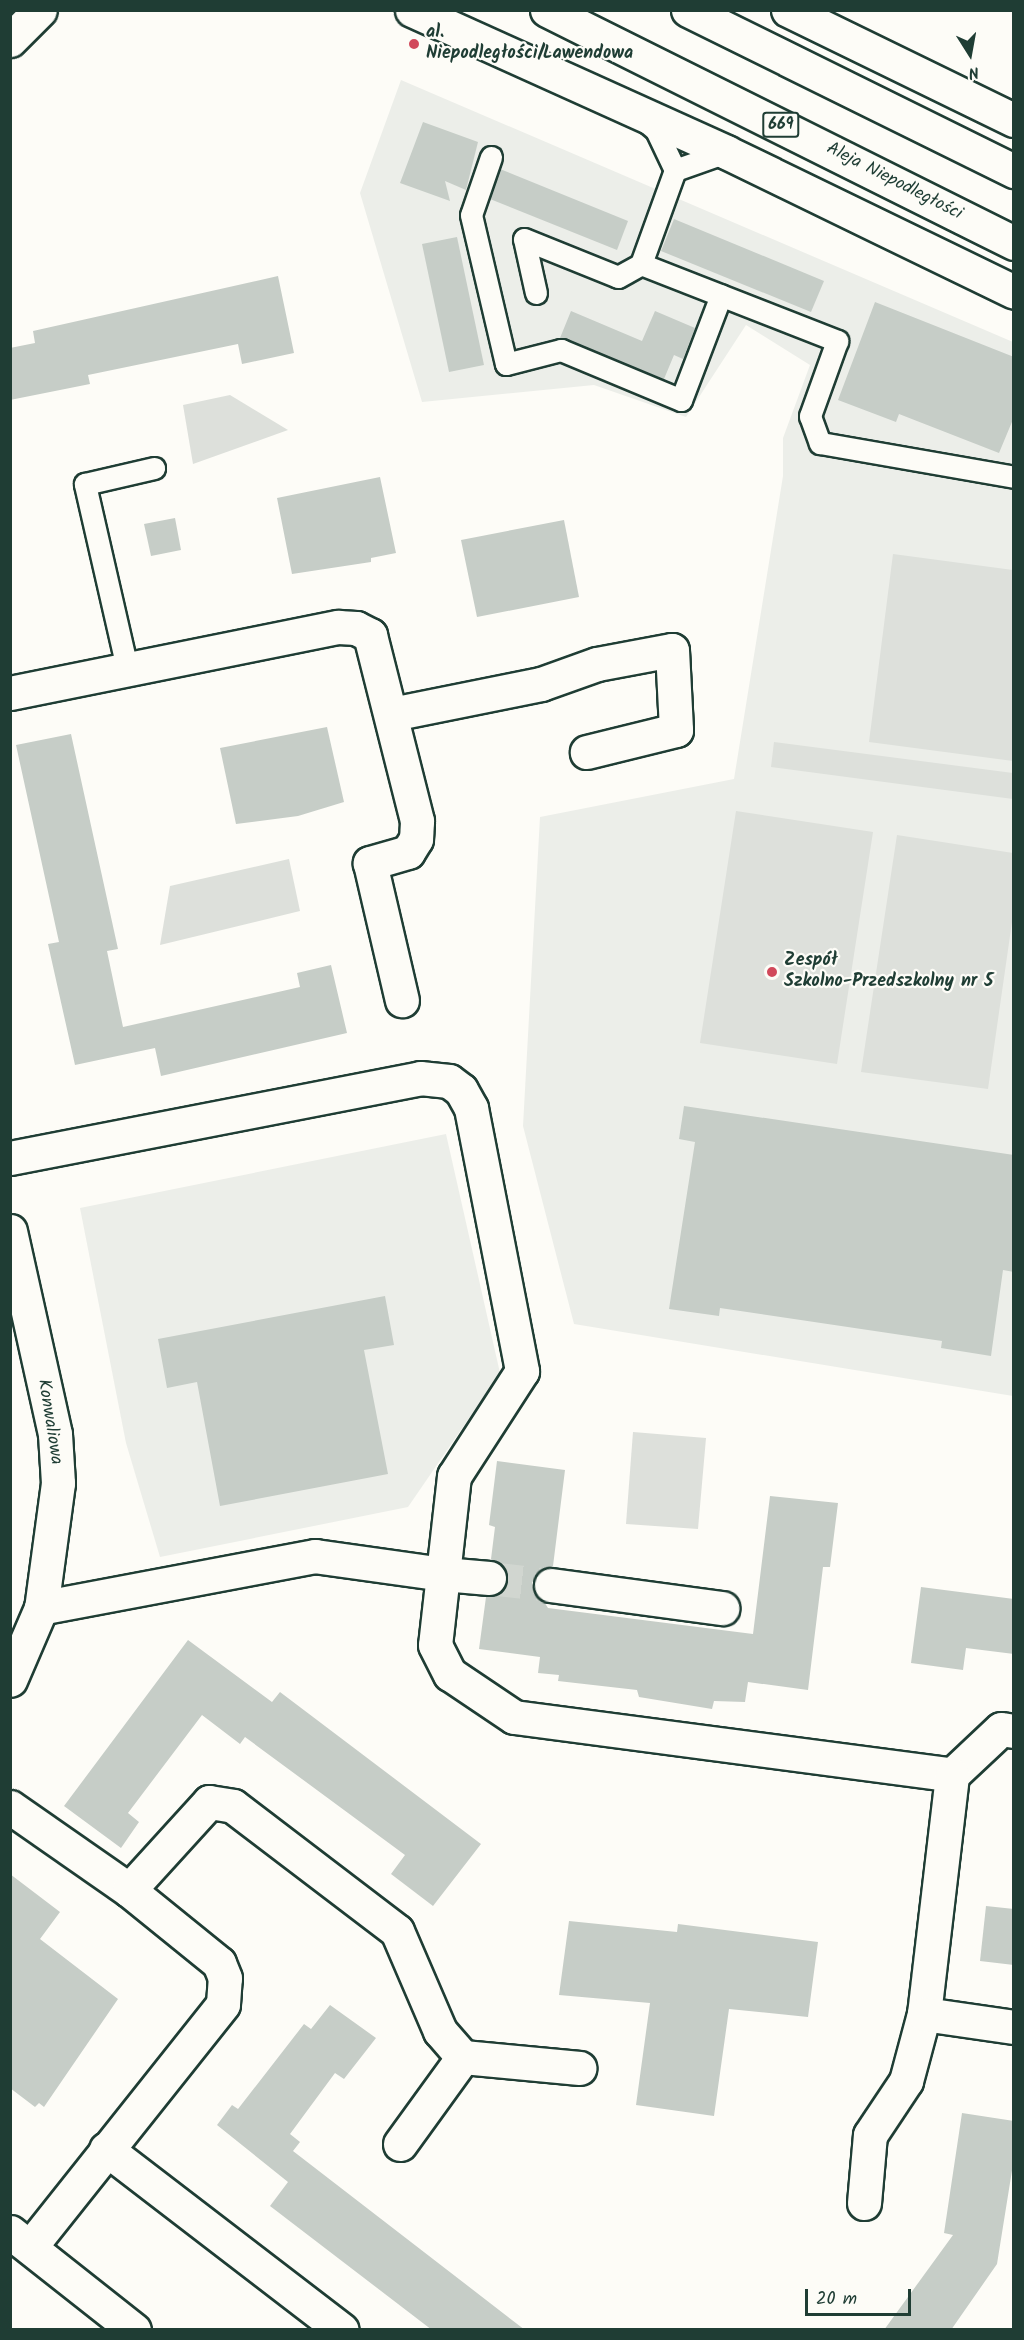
<!DOCTYPE html>
<meta charset="utf-8">
<style>
body{margin:0}
#map{position:relative;width:1024px;height:2340px;overflow:hidden;background:#fdfcf7;font-family:Kalam,sans-serif}
div>[style]{position:absolute}
[style*='--x']{left:calc(var(--x)*1px);top:calc(var(--y)*1px);width:calc(var(--w)*1px);rotate:calc(var(--a)*1deg)}
.built>*{inset:0;background:#eceee9}
.green>*{inset:0;background:#dde0db}
.building>*{inset:0;background:#c6cdc7}
.minor-tunnel>*{height:33px;margin-top:-16.5px;transform-origin:0;background:repeating-linear-gradient(90deg,#d1d6d0 0 33px,transparent 0 49px)}
.roads{filter:drop-shadow(2px 0 #1f3d34) drop-shadow(-2px 0 #1f3d34) drop-shadow(0 2px #1f3d34) drop-shadow(0 -2px #1f3d34)}
.service>*{height:21px;margin:-10.5px;padding:0 10.5px;transform-origin:10.5px;border-radius:10.5px;background:#fdfcf7}
.minor>*{height:33px;margin:-16.5px;padding:0 16.5px;transform-origin:16.5px;border-radius:16.5px;background:#fdfcf7}
.tertiary>*{height:33px;margin:-16.5px;padding:0 16.5px;transform-origin:16.5px;border-radius:16.5px;background:#fdfcf7}
.secondary>*{height:33px;margin:-16.5px;padding:0 16.5px;transform-origin:16.5px;border-radius:16.5px;background:#fdfcf7}
.primary>*{height:33px;margin:-16.5px;padding:0 16.5px;transform-origin:16.5px;border-radius:16.5px;background:#fdfcf7}
.dots>*{width:16px;height:16px;translate:-50% -50%;box-sizing:border-box;border:3px solid #fdfcf7;border-radius:50%}
span{translate:-50% -50%;white-space:nowrap;text-align:center;line-height:1.15;-webkit-text-stroke:4.5px #fdfcf7;paint-order:stroke}
.shield-label span{padding:2px 4px;background:#fdfcf7;border:2px solid;border-radius:4px;-webkit-text-stroke-width:0}
.shield-label{font-size:16px;color:#1f3d34;font-weight:700}
.poi-label{font-size:18px;color:#1f3d34;font-weight:700}
.left{translate:0 -50%;text-align:left}
.street-label{font-size:18px;color:#1f3d34}
.frame{position:absolute;inset:0;border:12px solid #1f3d34;pointer-events:none}
.north{position:absolute;left:940px;top:24px;width:60px;height:60px;-webkit-text-stroke:4px #fdfcf7;paint-order:stroke;rotate:169deg;font-size:16px;font-weight:700;line-height:24px;text-align:center;color:#1f3d34}
.north::after{content:'';display:block;margin:auto;width:21px;height:27px;background:#1f3d34;clip-path:polygon(50% 0,100% 100%,50% 72%,0 100%)}
.scale{position:absolute;left:805px;top:2289px;width:106px;height:27px;box-sizing:border-box;border:3px solid #1f3d34;border-top:0;padding-left:8px;font-size:18px;line-height:21px;white-space:nowrap;color:#1f3d34;-webkit-text-stroke:4px #fdfcf7;paint-order:stroke}
</style>
<div id="map">
<div class="built">
<div style="clip-path:polygon(401px 80px,1013px 342px,1013px 1396px,574px 1324px,523px 1126px,540px 817px,734px 779px,783px 476px,783px 438px,810px 365px,746px 325px,686px 417px,594px 385px,422px 402px,360px 193px)"></div>
<div style="clip-path:polygon(446px 1134px,500px 1373px,408px 1507px,160px 1557px,126px 1443px,80px 1208px)"></div>
</div>
<div class="green">
<div style="clip-path:polygon(230px 395px,288px 430px,193px 464px,183px 405px)"></div>
<div style="clip-path:polygon(893px 554px,1013px 570px,1013px 761px,869px 742px)"></div>
<div style="clip-path:polygon(774px 742px,1013px 773px,1013px 799px,771px 767px)"></div>
<div style="clip-path:polygon(736px 811px,873px 832px,837px 1064px,700px 1043px)"></div>
<div style="clip-path:polygon(897px 835px,1013px 853px,1013px 915px,988px 1089px,861px 1072px)"></div>
<div style="clip-path:polygon(289px 859px,300px 911px,160px 945px,170px 886px)"></div>
<div style="clip-path:polygon(633px 1432px,706px 1438px,698px 1529px,626px 1524px)"></div>
</div>
<div class="building">
<div style="clip-path:polygon(423px 122px,478px 142px,466px 190px,445px 181px,450px 201px,400px 183px)"></div>
<div style="clip-path:polygon(500px 169px,628px 221px,617px 250px,490px 199px)"></div>
<div style="clip-path:polygon(674px 219px,824px 281px,811px 312px,661px 251px)"></div>
<div style="clip-path:polygon(457px 237px,484px 365px,449px 372px,422px 244px)"></div>
<div style="clip-path:polygon(278px 276px,294px 353px,242px 364px,238px 344px,88px 375px,90px 384px,10px 400px,10px 348px,35px 343px,33px 331px)"></div>
<div style="clip-path:polygon(875px 302px,1014px 357px,1014px 417px,999px 453px,899px 414px,896px 422px,838px 400px)"></div>
<div style="clip-path:polygon(571px 311px,642px 341px,655px 311px,695px 328px,683px 359px,674px 355px,664px 379px,560px 338px)"></div>
<div style="clip-path:polygon(380px 477px,396px 553px,371px 558px,371px 562px,292px 574px,277px 498px)"></div>
<div style="clip-path:polygon(175px 518px,181px 550px,151px 556px,144px 524px)"></div>
<div style="clip-path:polygon(564px 520px,579px 597px,477px 617px,461px 540px)"></div>
<div style="clip-path:polygon(327px 727px,344px 802px,298px 816px,236px 824px,220px 748px)"></div>
<div style="clip-path:polygon(71px 734px,118px 949px,107px 951px,123px 1027px,300px 987px,297px 973px,331px 965px,347px 1033px,161px 1076px,155px 1048px,75px 1065px,48px 944px,59px 942px,16px 745px)"></div>
<div style="clip-path:polygon(684px 1106px,1014px 1155px,1014px 1272px,1003px 1270px,991px 1356px,941px 1348px,942px 1341px,720px 1308px,719px 1316px,669px 1309px,695px 1142px,679px 1139px)"></div>
<div style="clip-path:polygon(385px 1296px,394px 1345px,364px 1350px,388px 1474px,220px 1506px,197px 1382px,167px 1388px,158px 1339px)"></div>
<div style="clip-path:polygon(497px 1461px,565px 1470px,553px 1566px,537px 1573px,532px 1583px,548px 1608px,753px 1634px,770px 1496px,838px 1503px,830px 1567px,823px 1567px,808px 1690px,748px 1682px,745px 1702px,714px 1701px,712px 1709px,639px 1697px,637px 1690px,558px 1681px,559px 1675px,538px 1673px,540px 1657px,479px 1649px,486px 1597px,497px 1595px,508px 1580px,506px 1570px,491px 1559px,495px 1527px,489px 1525px)"></div>
<div style="clip-path:polygon(921px 1587px,1014px 1599px,1014px 1654px,966px 1648px,963px 1670px,911px 1663px)"></div>
<div style="clip-path:polygon(188px 1640px,272px 1702px,280px 1692px,481px 1844px,433px 1906px,391px 1874px,405px 1855px,245px 1737px,240px 1744px,202px 1715px,128px 1813px,139px 1822px,121px 1848px,64px 1806px)"></div>
<div style="clip-path:polygon(10px 1874px,60px 1912px,40px 1939px,118px 1999px,44px 2107px,39px 2103px,35px 2107px,10px 2088px)"></div>
<div style="clip-path:polygon(986px 1906px,1014px 1909px,1014px 1965px,980px 1961px)"></div>
<div style="clip-path:polygon(569px 1921px,677px 1932px,678px 1924px,818px 1942px,808px 2017px,729px 2009px,714px 2116px,636px 2105px,650px 2003px,559px 1995px)"></div>
<div style="clip-path:polygon(330px 2005px,376px 2038px,344px 2079px,335px 2073px,290px 2134px,300px 2142px,293px 2151px,525px 2330px,432px 2330px,270px 2206px,288px 2182px,217px 2125px,232px 2105px,238px 2109px,304px 2024px,311px 2029px)"></div>
<div style="clip-path:polygon(962px 2113px,1014px 2121px,1014px 2158px,997px 2264px,951px 2330px,884px 2330px,953px 2235px,944px 2233px)"></div>
</div>
<div class="minor-tunnel">
<div style="--x:489;--y:1578;--w:62;--a:6.4"></div>
</div>
<div class="roads">
<div class="service">
<div style="--x:644;--y:120;--w:16;--a:40"></div>
<div style="--x:656;--y:130;--w:44;--a:64.6"></div>
<div style="--x:675;--y:170;--w:100;--a:109.9"></div>
<div style="--x:641;--y:264;--w:211;--a:21.4"></div>
<div style="--x:837;--y:341;--w:80;--a:109.8"></div>
<div style="--x:810;--y:416;--w:29;--a:70"></div>
<div style="--x:820;--y:443;--w:197;--a:9.9"></div>
<div style="--x:491;--y:157;--w:61;--a:109"></div>
<div style="--x:471;--y:215;--w:153;--a:76.8"></div>
<div style="--x:506;--y:364;--w:57;--a:-14.3"></div>
<div style="--x:561;--y:350;--w:130;--a:22.6"></div>
<div style="--x:681;--y:400;--w:112;--a:-69.1"></div>
<div style="--x:675;--y:170;--w:54;--a:-19.4"></div>
<div style="--x:536;--y:293;--w:55;--a:-102.5"></div>
<div style="--x:524;--y:239;--w:101;--a:22"></div>
<div style="--x:618;--y:277;--w:26;--a:-29"></div>
<div style="--x:127;--y:668;--w:189;--a:-102.9"></div>
<div style="--x:85;--y:484;--w:71;--a:-13.1"></div>
</div>
<div class="minor">
<div style="--x:10;--y:693;--w:335;--a:-11.4"></div>
<div style="--x:338;--y:627;--w:18;--a:3"></div>
<div style="--x:356;--y:628;--w:16;--a:27"></div>
<div style="--x:370;--y:635;--w:192;--a:75.8"></div>
<div style="--x:417;--y:821;--w:18;--a:93"></div>
<div style="--x:416;--y:839;--w:15;--a:122"></div>
<div style="--x:408;--y:852;--w:40;--a:164"></div>
<div style="--x:370;--y:863;--w:141;--a:76.9"></div>
<div style="--x:392;--y:714;--w:152;--a:-11.4"></div>
<div style="--x:541;--y:684;--w:59;--a:-19.7"></div>
<div style="--x:597;--y:664;--w:76;--a:-10.6"></div>
<div style="--x:672;--y:650;--w:80;--a:87.1"></div>
<div style="--x:676;--y:730;--w:92;--a:166.1"></div>
<div style="--x:10;--y:1158;--w:418;--a:-11"></div>
<div style="--x:420;--y:1078;--w:29;--a:6"></div>
<div style="--x:449;--y:1081;--w:15;--a:37"></div>
<div style="--x:461;--y:1090;--w:21;--a:61"></div>
<div style="--x:471;--y:1108;--w:268;--a:79"></div>
<div style="--x:522;--y:1371;--w:125;--a:122.9"></div>
<div style="--x:454;--y:1476;--w:99;--a:96.4"></div>
<div style="--x:443;--y:1574;--w:129;--a:-172"></div>
<div style="--x:315;--y:1556;--w:279;--a:169.3"></div>
<div style="--x:10;--y:1231;--w:208;--a:77.5"></div>
<div style="--x:55;--y:1434;--w:49;--a:86.5"></div>
<div style="--x:58;--y:1483;--w:126;--a:97.7"></div>
<div style="--x:41;--y:1608;--w:78;--a:113.3"></div>
<div style="--x:489;--y:1578;--w:46;--a:-175"></div>
<div style="--x:443;--y:1574;--w:71;--a:96.4"></div>
<div style="--x:435;--y:1645;--w:33;--a:63"></div>
<div style="--x:450;--y:1674;--w:77;--a:33.9"></div>
<div style="--x:514;--y:1717;--w:442;--a:7.5"></div>
<div style="--x:952;--y:1775;--w:67;--a:-43.2"></div>
<div style="--x:1001;--y:1729;--w:13;--a:9"></div>
<div style="--x:551;--y:1585;--w:173;--a:7.7"></div>
<div style="--x:10;--y:1807;--w:145;--a:34.9"></div>
<div style="--x:924;--y:2014;--w:241;--a:-83.3"></div>
<div style="--x:400;--y:2144;--w:107;--a:-54.1"></div>
<div style="--x:463;--y:2057;--w:117;--a:5.4"></div>
<div style="--x:106;--y:2149;--w:297;--a:37.5"></div>
<div style="--x:864;--y:2203;--w:68;--a:-85"></div>
<div style="--x:870;--y:2135;--w:65;--a:-56.3"></div>
<div style="--x:906;--y:2081;--w:69;--a:-75"></div>
<div style="--x:924;--y:2014;--w:91;--a:8.2"></div>
<div style="--x:30;--y:2247;--w:310;--a:-51.5"></div>
<div style="--x:223;--y:2004;--w:26;--a:-86"></div>
<div style="--x:225;--y:1978;--w:16;--a:-112"></div>
<div style="--x:219;--y:1963;--w:116;--a:-141"></div>
<div style="--x:129;--y:1890;--w:119;--a:-47.7"></div>
<div style="--x:209;--y:1802;--w:24;--a:9"></div>
<div style="--x:233;--y:1806;--w:206;--a:37.3"></div>
<div style="--x:397;--y:1931;--w:109;--a:66.7"></div>
<div style="--x:440;--y:2031;--w:35;--a:49"></div>
</div>
<div class="tertiary">
<div style="--x:10;--y:2232;--w:158;--a:38.3"></div>
</div>
<div class="secondary">
<div style="--x:10;--y:40;--w:42;--a:-45"></div>
</div>
<div class="primary">
<div style="--x:412;--y:10;--w:345;--a:24.3"></div>
<div style="--x:726;--y:152;--w:320;--a:25.9"></div>
<div style="--x:547;--y:10;--w:522;--a:26.52"></div>
<div style="--x:688;--y:10;--w:364;--a:26.3"></div>
<div style="--x:788;--y:10;--w:251;--a:26"></div>
</div>
</div>
<div class="dots">
<div style="left:414px;top:44px;background:#d1495b"></div>
<div style="left:772px;top:972px;background:#d1495b"></div>
</div>
<div class="shield-label">
<span style="left:781px;top:125px">669</span>
</div>
<div class="poi-label">
<span class="left" style="left:426px;top:44px">al.<br>Niepodległości/Lawendowa</span>
<span class="left" style="left:784px;top:972px">Zespół<br>Szkolno-Przedszkolny nr 5</span>
</div>
<div class="street-label">
<span style="left:894px;top:182px;rotate:27deg">Aleja Niepodległości</span>
<span style="left:49px;top:1422px;rotate:81deg">Konwaliowa</span>
</div>
<div class="frame"></div>
<div class="north">N</div>
<div class="scale">20 m</div>
</div>
